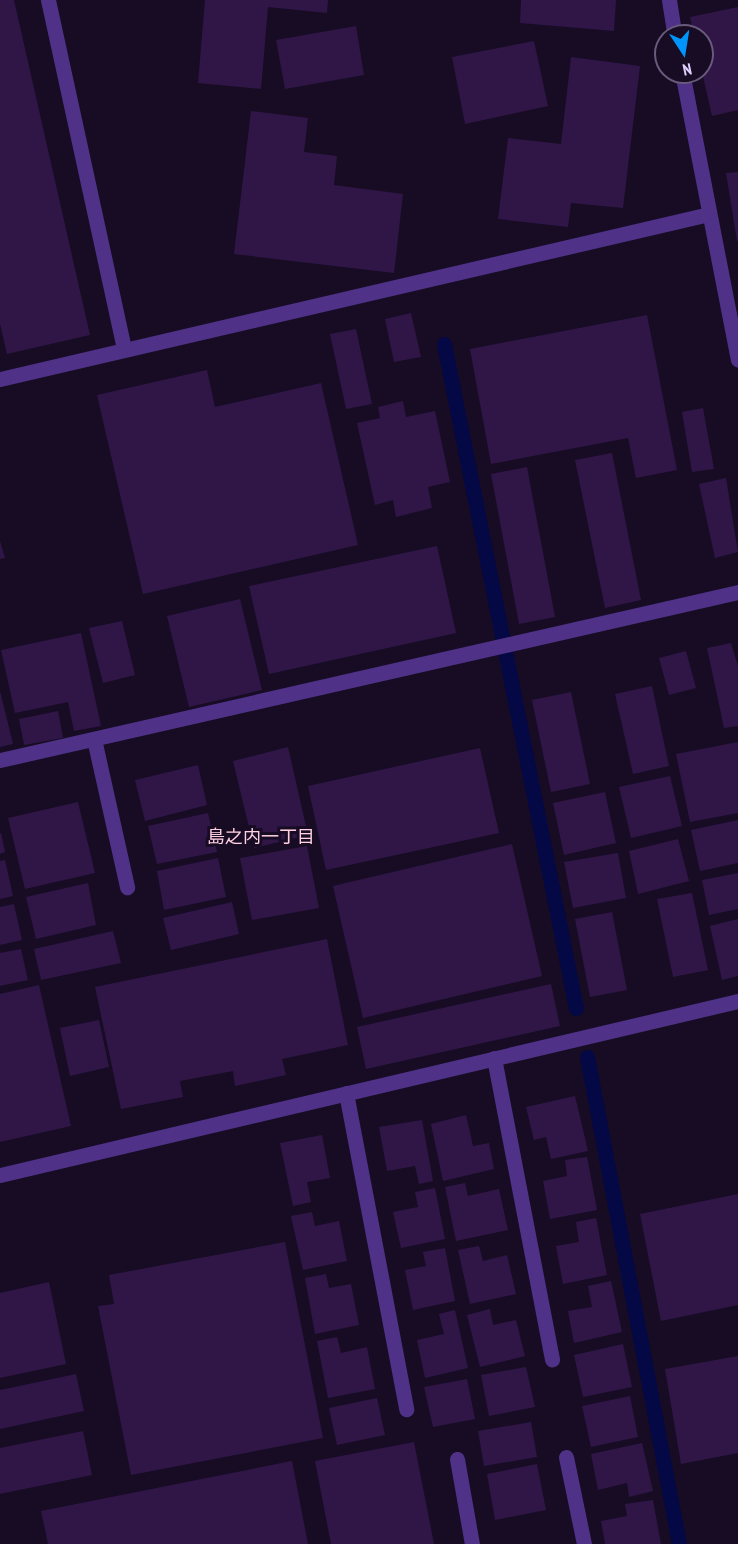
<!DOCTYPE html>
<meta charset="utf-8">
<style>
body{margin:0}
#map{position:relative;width:738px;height:1544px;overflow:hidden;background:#170c24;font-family:"PT Sans Narrow","Noto Sans JP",sans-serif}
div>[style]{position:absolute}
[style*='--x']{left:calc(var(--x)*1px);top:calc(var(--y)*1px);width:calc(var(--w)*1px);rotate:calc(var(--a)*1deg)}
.stream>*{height:15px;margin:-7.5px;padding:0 7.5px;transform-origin:7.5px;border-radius:7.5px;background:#040844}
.building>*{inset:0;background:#2f1647}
.service>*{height:15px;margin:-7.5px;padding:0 7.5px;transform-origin:7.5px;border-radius:7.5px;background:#4f3288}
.minor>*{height:15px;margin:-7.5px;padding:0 7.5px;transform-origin:7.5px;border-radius:7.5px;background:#4f3288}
span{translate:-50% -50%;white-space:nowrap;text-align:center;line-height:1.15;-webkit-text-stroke:6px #170c24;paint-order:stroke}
.neighbourhood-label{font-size:18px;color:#ffd1e0}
.north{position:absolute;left:654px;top:24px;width:60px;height:60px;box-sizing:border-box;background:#170c24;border:2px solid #695a7c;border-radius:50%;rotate:168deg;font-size:16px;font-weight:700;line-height:24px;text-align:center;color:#e3cfff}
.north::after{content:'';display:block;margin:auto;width:21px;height:27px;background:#0095fa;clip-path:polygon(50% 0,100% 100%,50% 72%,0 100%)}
</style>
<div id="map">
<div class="stream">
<div style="--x:444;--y:344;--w:677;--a:78.76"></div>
<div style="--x:587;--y:1057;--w:496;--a:79.3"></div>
</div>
<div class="building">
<div style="clip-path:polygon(0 0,14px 0,90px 335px,7px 354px,0 324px)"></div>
<div style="clip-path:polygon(205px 0,328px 0,327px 13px,268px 7px,261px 89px,198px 83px)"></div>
<div style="clip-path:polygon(521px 0,616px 0,614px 31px,520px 23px)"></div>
<div style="clip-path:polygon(738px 7px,738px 110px,712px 116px,702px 72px,702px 36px,694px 36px,690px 17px)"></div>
<div style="clip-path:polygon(356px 26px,364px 75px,285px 89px,276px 40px)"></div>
<div style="clip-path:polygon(534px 41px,548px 106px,465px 124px,452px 57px)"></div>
<div style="clip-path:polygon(571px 57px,640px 66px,623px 208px,571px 203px,568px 227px,498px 219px,508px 138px,561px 144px)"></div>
<div style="clip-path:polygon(251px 111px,308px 118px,304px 152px,337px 156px,334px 185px,403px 194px,394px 273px,234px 254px)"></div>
<div style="clip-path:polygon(738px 172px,738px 241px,737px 241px,726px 173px)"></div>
<div style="clip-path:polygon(411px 313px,421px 357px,394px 362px,385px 319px)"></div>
<div style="clip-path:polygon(647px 315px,677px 470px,636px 478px,628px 438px,491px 464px,470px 349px)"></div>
<div style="clip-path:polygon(356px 329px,372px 404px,346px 409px,330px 334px)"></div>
<div style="clip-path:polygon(207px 370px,215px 407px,321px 383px,358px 545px,143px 594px,97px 395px)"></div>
<div style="clip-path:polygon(403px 401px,406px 417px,435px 411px,450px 482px,428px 487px,432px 508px,396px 517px,393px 500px,375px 505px,357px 423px,380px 418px,378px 407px)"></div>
<div style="clip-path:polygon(703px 408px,714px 469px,692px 472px,682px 412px)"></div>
<div style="clip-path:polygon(612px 453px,641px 600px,605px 608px,575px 460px)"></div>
<div style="clip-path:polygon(527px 467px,555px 617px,519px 624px,491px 474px)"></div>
<div style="clip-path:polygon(726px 478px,738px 552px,715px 558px,699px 484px)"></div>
<div style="clip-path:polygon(0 541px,5px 558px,0 559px)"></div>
<div style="clip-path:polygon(437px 546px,456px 633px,269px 674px,249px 586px)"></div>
<div style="clip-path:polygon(240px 599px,262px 690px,189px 707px,167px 616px)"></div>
<div style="clip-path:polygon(122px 621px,135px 675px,103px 683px,89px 628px)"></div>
<div style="clip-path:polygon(81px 633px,101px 726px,74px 731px,68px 702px,15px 713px,1px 650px)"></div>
<div style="clip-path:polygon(731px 643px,738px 666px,738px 726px,724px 728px,707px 648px)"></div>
<div style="clip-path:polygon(686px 651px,696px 688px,669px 695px,659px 658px)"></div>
<div style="clip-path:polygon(652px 686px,669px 766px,633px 774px,615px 694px)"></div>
<div style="clip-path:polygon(0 691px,13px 744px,0 747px)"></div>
<div style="clip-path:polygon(571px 692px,590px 784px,551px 792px,532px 700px)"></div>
<div style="clip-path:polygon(58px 711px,63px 738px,24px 745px,19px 719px)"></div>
<div style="clip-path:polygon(738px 742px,738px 813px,690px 822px,676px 754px)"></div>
<div style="clip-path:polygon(288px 747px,308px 835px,254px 848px,233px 761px)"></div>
<div style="clip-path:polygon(480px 748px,499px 833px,326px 870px,308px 786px)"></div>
<div style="clip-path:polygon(198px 765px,207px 805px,145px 821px,135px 780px)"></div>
<div style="clip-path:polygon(670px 776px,682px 826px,631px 838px,619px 787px)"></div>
<div style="clip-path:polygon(605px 792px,616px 843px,564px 855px,553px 803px)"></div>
<div style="clip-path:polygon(78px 802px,95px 873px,25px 889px,8px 818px)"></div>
<div style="clip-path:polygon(208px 813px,217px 852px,157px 864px,148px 826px)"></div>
<div style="clip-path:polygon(738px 820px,738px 863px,700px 871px,691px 830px)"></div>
<div style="clip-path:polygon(1px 833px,5px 852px,0 854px,0 834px)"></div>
<div style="clip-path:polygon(678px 839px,689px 881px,638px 894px,629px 851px)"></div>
<div style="clip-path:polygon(512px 844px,542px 976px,363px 1018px,333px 886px)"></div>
<div style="clip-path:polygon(307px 846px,319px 908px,252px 920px,240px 858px)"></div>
<div style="clip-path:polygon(618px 853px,626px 898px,573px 908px,564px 862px)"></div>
<div style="clip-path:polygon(218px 858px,226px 897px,164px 910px,157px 871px)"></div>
<div style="clip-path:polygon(5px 860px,13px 896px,0 899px,0 861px)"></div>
<div style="clip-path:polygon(738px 873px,738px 909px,709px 915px,702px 880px)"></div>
<div style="clip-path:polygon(88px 883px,96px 925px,36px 939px,26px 897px)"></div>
<div style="clip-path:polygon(692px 893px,708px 970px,673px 977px,657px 899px)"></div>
<div style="clip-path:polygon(232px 902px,239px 934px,171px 950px,163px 918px)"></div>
<div style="clip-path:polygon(14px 904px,22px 940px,0 945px,0 907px)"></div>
<div style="clip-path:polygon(612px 912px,627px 990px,590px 997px,575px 919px)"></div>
<div style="clip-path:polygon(738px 919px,738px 976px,722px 980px,710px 926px)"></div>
<div style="clip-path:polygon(113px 931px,121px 963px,41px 980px,34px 949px)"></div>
<div style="clip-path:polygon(327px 939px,348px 1045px,282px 1059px,286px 1075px,235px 1086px,233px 1071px,180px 1081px,183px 1097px,121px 1109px,95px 987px)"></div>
<div style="clip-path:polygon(21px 949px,28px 980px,0 986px,0 953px)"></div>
<div style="clip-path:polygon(551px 984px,560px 1026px,366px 1069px,357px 1027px)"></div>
<div style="clip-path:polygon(39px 985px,71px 1126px,0 1142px,0 994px)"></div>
<div style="clip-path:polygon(99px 1020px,109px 1067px,70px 1076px,60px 1028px)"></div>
<div style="clip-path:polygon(575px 1096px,588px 1151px,551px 1159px,546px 1137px,534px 1140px,526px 1107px)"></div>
<div style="clip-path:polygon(466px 1115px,473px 1146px,489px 1143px,494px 1169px,443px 1181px,431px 1124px)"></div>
<div style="clip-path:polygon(422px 1120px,433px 1181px,419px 1184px,415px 1166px,387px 1171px,379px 1127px)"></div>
<div style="clip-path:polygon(322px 1135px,330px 1178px,307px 1182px,311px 1202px,293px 1206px,280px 1143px)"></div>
<div style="clip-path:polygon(587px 1157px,597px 1210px,550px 1219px,543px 1181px,567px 1176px,565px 1160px)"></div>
<div style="clip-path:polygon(465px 1183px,468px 1196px,499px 1189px,508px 1230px,456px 1241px,445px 1187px)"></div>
<div style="clip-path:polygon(435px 1188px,445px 1239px,401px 1248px,393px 1212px,418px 1207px,415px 1192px)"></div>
<div style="clip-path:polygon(738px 1194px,738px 1305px,661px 1321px,640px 1214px)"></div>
<div style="clip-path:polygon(312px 1212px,315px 1226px,339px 1221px,347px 1261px,303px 1270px,291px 1216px)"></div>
<div style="clip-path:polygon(596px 1218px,607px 1275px,563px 1284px,556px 1246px,579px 1242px,576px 1222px)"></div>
<div style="clip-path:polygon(285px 1242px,323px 1438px,131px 1475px,98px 1306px,114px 1304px,109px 1275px)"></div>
<div style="clip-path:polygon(479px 1246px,483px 1261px,507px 1255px,516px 1294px,470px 1304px,458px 1250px)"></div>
<div style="clip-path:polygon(445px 1248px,455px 1301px,413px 1310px,405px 1270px,426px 1266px,423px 1252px)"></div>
<div style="clip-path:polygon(326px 1274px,329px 1288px,351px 1284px,359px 1325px,315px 1334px,305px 1278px)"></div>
<div style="clip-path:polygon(611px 1281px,622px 1332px,574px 1343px,568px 1311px,592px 1307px,588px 1286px)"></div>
<div style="clip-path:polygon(49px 1282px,66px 1364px,0 1378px,0 1293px)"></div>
<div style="clip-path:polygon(490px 1309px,493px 1325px,516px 1320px,525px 1356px,480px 1367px,467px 1315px)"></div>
<div style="clip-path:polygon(455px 1310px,468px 1368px,425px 1378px,417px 1340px,444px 1334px,439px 1314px)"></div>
<div style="clip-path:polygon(337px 1337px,341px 1353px,367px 1347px,375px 1389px,328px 1398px,317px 1341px)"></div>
<div style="clip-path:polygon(623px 1344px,632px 1387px,583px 1397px,574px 1355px)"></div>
<div style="clip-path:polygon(738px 1356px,738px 1453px,681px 1464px,665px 1369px)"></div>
<div style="clip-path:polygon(526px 1367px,535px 1407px,489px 1416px,481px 1375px)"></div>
<div style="clip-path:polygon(76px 1374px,84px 1411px,0 1429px,0 1390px)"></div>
<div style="clip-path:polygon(467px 1379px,475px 1419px,433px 1427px,424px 1387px)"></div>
<div style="clip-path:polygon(630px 1396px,638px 1437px,591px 1447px,582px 1406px)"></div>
<div style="clip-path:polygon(377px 1398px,385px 1435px,337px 1445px,329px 1408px)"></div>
<div style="clip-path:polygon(531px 1422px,537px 1457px,484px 1466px,478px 1431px)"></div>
<div style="clip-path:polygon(83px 1431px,92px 1475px,0 1494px,0 1448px)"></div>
<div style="clip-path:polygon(414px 1442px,434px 1544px,331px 1544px,315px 1461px)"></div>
<div style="clip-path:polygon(642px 1443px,653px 1491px,629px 1497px,627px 1483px,598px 1490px,591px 1454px)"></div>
<div style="clip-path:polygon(292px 1461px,308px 1544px,48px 1544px,41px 1511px)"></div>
<div style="clip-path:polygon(537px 1464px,546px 1510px,495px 1520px,487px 1474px)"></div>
<div style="clip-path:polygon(653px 1500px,661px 1544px,605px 1544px,601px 1521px,627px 1516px,625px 1504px)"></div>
</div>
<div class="service">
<div style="--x:94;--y:739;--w:152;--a:77.4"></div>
<div style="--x:494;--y:1058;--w:307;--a:79.1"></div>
<div style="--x:346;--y:1093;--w:322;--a:79.2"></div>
<div style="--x:566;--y:1457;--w:89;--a:78.3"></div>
<div style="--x:457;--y:1459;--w:86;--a:80"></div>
</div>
<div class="minor">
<div style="--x:48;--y:0;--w:358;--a:77.7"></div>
<div style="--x:669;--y:0;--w:36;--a:81"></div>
<div style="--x:682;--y:72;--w:293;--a:79"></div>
<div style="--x:0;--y:379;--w:728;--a:-13.1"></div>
<div style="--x:0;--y:760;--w:757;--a:-12.82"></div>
<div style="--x:0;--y:1175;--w:758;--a:-13.27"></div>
</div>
<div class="neighbourhood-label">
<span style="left:261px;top:837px">島之内一丁目</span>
</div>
<div class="north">N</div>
</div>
